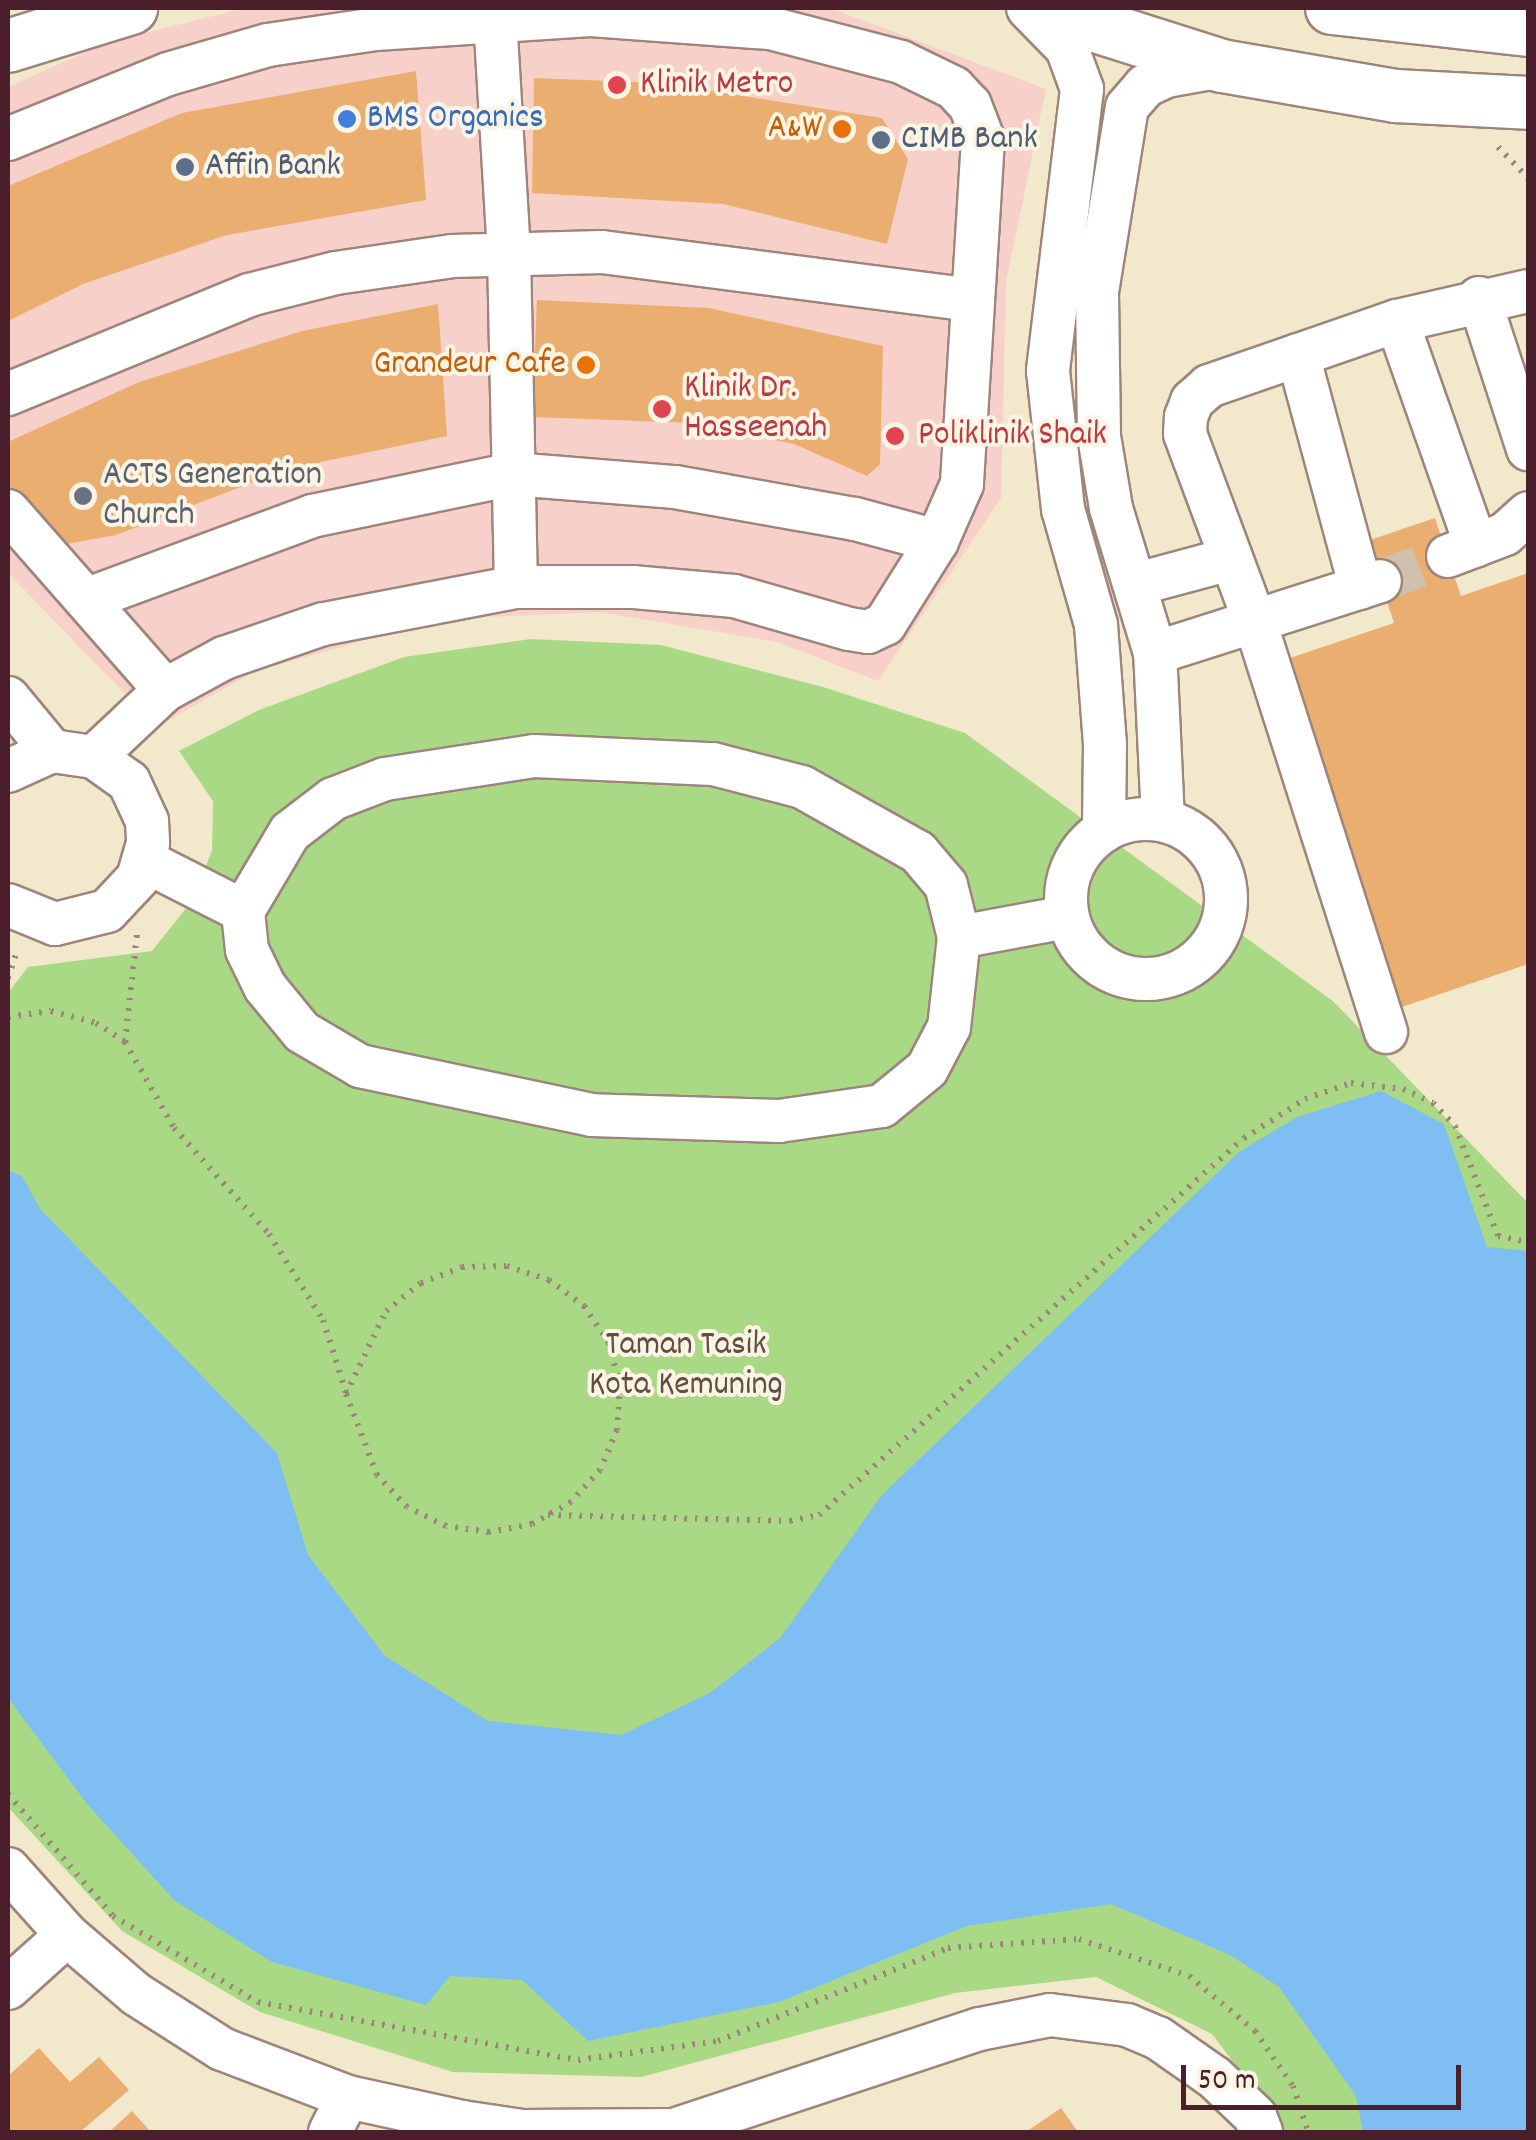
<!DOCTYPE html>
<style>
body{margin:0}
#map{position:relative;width:1536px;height:2140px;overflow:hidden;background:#f2e8cb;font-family:Dekko,sans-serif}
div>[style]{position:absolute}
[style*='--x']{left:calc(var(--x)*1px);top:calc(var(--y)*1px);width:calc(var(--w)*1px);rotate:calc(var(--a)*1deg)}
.built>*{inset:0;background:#f7d0c9}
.green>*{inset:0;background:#aad986}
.water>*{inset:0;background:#7ebef2}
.building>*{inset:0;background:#eaaf70}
.minor-tunnel>*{height:42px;margin-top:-21px;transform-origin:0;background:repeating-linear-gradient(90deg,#d0c0ab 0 42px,transparent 0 63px)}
.path>*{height:6px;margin-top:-3px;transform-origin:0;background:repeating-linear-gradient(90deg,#9e847b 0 2.5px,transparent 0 10.5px)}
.roads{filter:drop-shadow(2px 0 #9e847b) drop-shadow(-2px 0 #9e847b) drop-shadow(0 2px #9e847b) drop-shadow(0 -2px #9e847b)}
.minor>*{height:42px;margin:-21px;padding:0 21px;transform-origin:21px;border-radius:21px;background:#fff}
.minor>.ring{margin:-21px;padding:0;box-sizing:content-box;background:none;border:42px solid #fff;border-radius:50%}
.major>*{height:52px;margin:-26px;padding:0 26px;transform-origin:26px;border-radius:26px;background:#fff}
.dots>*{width:28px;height:28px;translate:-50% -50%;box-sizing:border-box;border:5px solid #fcf5e5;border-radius:50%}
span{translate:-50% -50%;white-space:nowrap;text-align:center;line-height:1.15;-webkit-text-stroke:8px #fcf5e5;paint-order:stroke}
.health-label{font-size:35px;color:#be3a42}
.left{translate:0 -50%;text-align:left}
.shop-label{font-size:35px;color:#366cbe}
.food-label{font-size:35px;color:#c56008}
.right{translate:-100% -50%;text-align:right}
.service-label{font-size:35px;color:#4e5e75}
.worship-label{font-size:35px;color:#5b616d}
.park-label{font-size:35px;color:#624e42}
.frame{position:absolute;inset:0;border:10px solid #4a1f2b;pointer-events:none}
.scale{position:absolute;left:1181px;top:2065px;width:280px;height:45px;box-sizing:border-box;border:5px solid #4a1f2b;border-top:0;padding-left:12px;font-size:30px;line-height:35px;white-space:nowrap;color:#4a1f2b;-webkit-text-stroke:8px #fcf5e5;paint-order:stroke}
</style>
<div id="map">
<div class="built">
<div style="clip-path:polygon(246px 8px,830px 8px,1046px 89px,1006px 282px,1001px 498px,878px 681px,777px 642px,600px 612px,439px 619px,253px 672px,157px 727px,8px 573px,8px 87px,108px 42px)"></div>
</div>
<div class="green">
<div style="clip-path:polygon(531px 639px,661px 645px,823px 687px,965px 733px,1334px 1002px,1528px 1203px,1528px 2132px,1286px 2132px,1212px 2034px,1096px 1977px,955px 1993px,641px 2077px,453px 2072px,260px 2012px,122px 1931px,8px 1807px,8px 993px,28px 967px,152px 951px,191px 902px,212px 851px,213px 801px,179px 751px,259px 710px,404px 657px)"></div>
</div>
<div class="water">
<div style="clip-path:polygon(1381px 1091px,1444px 1124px,1487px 1247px,1528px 1251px,1528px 2132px,1363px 2132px,1356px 2096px,1279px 1987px,1230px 1955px,1111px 1904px,967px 1926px,779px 2002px,588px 2041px,522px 1980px,450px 1976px,426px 2005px,272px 1962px,174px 1900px,87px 1804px,8px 1698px,8px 1170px,22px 1176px,41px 1210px,277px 1453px,308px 1555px,385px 1656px,488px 1721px,621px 1735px,710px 1693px,781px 1637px,881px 1496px,1239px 1152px,1297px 1117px)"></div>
</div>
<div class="building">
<div style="clip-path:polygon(416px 71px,426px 200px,227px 235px,83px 284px,8px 321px,8px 186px,182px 113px)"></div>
<div style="clip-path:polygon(534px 78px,661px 83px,882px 118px,908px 159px,887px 244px,723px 204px,532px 193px)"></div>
<div style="clip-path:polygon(537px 300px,709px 308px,883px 346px,880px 464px,867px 476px,794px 444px,694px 423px,532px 417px)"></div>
<div style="clip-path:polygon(438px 304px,447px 436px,287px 469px,116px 535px,55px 546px,8px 490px,8px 442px,139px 382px,302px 331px)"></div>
<div style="clip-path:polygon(1435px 518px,1461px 596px,1528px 573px,1528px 964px,1399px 1008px,1284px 660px,1394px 623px,1367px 541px)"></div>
<div style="clip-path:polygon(39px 2048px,70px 2082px,99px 2057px,129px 2090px,80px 2132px,8px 2132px,8px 2076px)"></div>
<div style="clip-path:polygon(1061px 2108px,1078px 2132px,1026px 2132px)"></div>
<div style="clip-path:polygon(132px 2111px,151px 2132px,109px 2132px)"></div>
</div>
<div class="minor-tunnel">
<div style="--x:1380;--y:581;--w:72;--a:-20.2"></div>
</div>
<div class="path">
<div style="--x:1498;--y:147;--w:43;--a:45.9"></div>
<div style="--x:8;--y:978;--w:29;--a:-72"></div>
<div style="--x:8;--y:1017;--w:43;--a:-7.9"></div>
<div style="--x:51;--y:1011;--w:47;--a:14.9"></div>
<div style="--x:96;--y:1023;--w:35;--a:33"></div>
<div style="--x:125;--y:1042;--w:99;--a:60.3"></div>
<div style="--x:174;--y:1128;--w:142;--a:48.1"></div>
<div style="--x:269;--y:1234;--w:102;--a:57.9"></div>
<div style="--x:323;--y:1320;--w:77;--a:72.5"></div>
<div style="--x:125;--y:1042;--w:109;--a:-83.7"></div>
<div style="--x:507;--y:1266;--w:44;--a:18.4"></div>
<div style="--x:549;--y:1280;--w:44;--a:36.6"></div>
<div style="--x:584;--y:1306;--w:45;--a:56"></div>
<div style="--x:609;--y:1343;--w:44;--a:75.7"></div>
<div style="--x:620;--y:1386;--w:44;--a:93.9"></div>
<div style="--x:617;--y:1430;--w:43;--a:113"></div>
<div style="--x:600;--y:1470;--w:43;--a:132.2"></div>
<div style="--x:571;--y:1502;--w:45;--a:150.6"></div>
<div style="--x:532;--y:1524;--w:44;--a:169.5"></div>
<div style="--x:489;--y:1532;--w:43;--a:-172.1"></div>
<div style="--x:446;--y:1526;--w:43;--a:-154"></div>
<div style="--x:407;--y:1507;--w:44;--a:-133.2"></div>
<div style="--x:377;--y:1475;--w:87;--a:-110.9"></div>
<div style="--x:346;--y:1394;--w:92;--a:-64.3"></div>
<div style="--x:386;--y:1311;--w:45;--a:-38.7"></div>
<div style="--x:421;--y:1283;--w:44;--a:-21.3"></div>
<div style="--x:462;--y:1267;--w:45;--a:-1.3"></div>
<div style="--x:548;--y:1515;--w:242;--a:1.4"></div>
<div style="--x:790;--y:1521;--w:30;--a:-12"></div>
<div style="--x:819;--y:1515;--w:568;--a:-41.57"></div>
<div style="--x:1244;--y:1138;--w:72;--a:-32.6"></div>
<div style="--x:1305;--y:1099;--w:49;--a:-19.2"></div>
<div style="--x:1351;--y:1083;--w:52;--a:6.6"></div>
<div style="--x:1403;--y:1089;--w:33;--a:25"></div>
<div style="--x:1433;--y:1103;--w:32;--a:46"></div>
<div style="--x:1455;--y:1126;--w:118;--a:68.6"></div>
<div style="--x:1498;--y:1236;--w:31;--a:11"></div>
<div style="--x:8;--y:1794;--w:161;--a:49.3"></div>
<div style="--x:113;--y:1916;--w:169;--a:30.7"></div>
<div style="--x:258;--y:2002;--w:325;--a:10.3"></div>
<div style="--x:578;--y:2060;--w:141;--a:-7.7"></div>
<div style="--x:718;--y:2041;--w:248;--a:-22"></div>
<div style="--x:948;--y:1948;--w:131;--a:-3.9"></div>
<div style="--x:1079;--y:1939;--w:116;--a:18.6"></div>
<div style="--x:1189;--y:1976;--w:86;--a:39.8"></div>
<div style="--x:1255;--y:2031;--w:67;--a:55.4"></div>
<div style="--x:1293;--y:2086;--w:48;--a:71.9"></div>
</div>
<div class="roads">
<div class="minor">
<div style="--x:1028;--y:8;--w:56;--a:45.7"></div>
<div style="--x:1067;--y:48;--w:44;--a:69.9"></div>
<div style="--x:1082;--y:89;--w:284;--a:96.9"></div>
<div style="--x:1048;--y:371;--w:139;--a:83.8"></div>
<div style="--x:1063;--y:509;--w:121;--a:74.1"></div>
<div style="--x:1096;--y:625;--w:119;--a:85.7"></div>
<div style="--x:1105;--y:744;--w:87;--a:90.7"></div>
<div style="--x:495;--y:18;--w:235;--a:86.6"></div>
<div style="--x:509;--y:253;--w:334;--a:88.8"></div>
<div style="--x:8;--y:139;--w:173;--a:-22.1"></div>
<div style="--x:168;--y:74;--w:104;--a:-16.2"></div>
<div style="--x:268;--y:45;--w:109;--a:-8.4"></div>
<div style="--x:376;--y:29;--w:215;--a:-3.7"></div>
<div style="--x:591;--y:15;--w:179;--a:4.2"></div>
<div style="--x:770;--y:28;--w:135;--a:14.5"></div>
<div style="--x:901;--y:62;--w:59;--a:26.1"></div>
<div style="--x:954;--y:88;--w:23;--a:47"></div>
<div style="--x:970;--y:105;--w:36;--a:69"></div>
<div style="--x:983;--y:139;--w:346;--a:93.5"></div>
<div style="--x:962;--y:484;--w:62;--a:113.7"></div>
<div style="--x:937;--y:541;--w:98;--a:122.1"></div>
<div style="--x:885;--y:624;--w:19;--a:155"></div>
<div style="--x:868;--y:632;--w:19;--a:-171"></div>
<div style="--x:849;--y:629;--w:120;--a:-164"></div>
<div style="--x:734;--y:596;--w:100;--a:-174.9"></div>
<div style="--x:634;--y:587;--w:118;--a:180"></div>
<div style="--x:516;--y:587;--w:197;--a:169.1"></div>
<div style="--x:323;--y:624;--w:105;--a:161"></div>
<div style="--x:224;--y:658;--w:67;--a:151.5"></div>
<div style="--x:165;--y:690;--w:98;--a:136.7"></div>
<div style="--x:1479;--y:298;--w:159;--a:72"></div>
<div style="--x:1397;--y:321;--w:238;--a:70.6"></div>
<div style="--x:1298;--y:355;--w:241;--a:74.9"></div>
<div style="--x:8;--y:394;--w:261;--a:-22.3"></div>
<div style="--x:249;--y:295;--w:90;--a:-14.2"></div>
<div style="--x:336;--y:273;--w:117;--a:-8.3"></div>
<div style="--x:452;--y:256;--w:150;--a:-1.5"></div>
<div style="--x:602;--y:252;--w:374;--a:7.4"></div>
<div style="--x:8;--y:511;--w:238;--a:48.7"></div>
<div style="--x:1448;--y:556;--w:61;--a:-21.1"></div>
<div style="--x:1505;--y:534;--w:31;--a:-42"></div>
<div style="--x:1137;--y:584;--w:96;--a:-15"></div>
<div style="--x:88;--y:599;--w:239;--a:-20.3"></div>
<div style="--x:312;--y:516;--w:205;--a:-11.8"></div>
<div style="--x:513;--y:474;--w:163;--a:4.6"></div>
<div style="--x:675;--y:487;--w:183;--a:10.1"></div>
<div style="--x:855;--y:519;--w:85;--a:15"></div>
<div style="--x:1155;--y:653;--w:236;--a:-17.7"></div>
<div style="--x:8;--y:698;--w:69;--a:50.3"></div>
<div style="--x:534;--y:756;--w:179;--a:2.6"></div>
<div style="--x:713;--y:764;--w:92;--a:14.5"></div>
<div style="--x:802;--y:787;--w:133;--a:29.3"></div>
<div style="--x:918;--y:852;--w:43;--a:49.7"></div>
<div style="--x:946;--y:885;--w:54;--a:76"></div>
<div style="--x:959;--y:937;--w:91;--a:96.3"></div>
<div style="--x:949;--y:1027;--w:47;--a:117.6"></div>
<div style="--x:927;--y:1069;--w:58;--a:140.6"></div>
<div style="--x:882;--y:1106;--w:104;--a:171.7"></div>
<div style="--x:779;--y:1121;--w:187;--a:-178.2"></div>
<div style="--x:592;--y:1115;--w:237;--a:-168.1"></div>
<div style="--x:360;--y:1066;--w:67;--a:-149.6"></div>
<div style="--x:302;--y:1032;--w:58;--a:-129.4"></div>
<div style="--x:265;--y:987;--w:41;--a:-115.9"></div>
<div style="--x:247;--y:950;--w:39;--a:-96"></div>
<div style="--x:243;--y:911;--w:92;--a:-59.3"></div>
<div style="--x:290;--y:832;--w:54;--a:-37.5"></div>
<div style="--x:333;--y:799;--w:56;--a:-21"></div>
<div style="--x:385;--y:779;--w:151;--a:-8.8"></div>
<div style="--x:8;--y:771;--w:48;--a:-24.4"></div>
<div style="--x:52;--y:751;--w:42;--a:8.1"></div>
<div style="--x:94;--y:757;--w:43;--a:35.5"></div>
<div style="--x:129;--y:782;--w:43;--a:65.2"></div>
<div style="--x:147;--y:821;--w:22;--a:87"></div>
<div style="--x:148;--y:843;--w:36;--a:106"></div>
<div style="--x:138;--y:878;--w:45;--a:133.2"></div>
<div style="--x:107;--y:911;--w:54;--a:166"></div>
<div style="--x:55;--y:924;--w:51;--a:-158"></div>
<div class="ring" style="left:1066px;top:819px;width:118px;height:118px"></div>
<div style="--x:1163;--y:820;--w:167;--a:-92.7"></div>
<div style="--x:1155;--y:653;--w:152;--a:-106.9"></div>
<div style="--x:1111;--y:508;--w:73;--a:-99.5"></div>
<div style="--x:1099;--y:436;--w:144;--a:-90.8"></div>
<div style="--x:1097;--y:292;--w:187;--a:-80.8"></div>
<div style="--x:1127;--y:107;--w:28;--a:-49"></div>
<div style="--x:1145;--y:86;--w:23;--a:-25"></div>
<div style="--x:1166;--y:76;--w:57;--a:-10.1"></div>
<div style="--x:145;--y:861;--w:110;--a:27"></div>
<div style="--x:959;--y:937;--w:110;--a:-10.5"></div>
<div style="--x:1386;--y:1032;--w:430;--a:-107.7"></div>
<div style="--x:1255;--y:622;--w:201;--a:-110.4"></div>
<div style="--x:1185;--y:434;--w:17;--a:-87"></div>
<div style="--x:1186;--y:417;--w:17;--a:-69"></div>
<div style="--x:1192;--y:401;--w:23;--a:-41"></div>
<div style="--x:1209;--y:386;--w:199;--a:-19.1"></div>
<div style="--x:1397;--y:321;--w:134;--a:-12.9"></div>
<div style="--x:8;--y:1869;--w:89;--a:48.2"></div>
<div style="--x:67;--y:1935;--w:91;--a:40.5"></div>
<div style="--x:136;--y:1994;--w:102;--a:32.6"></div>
<div style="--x:222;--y:2049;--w:135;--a:20.9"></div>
<div style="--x:348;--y:2097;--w:117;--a:12.4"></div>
<div style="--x:462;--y:2122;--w:61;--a:8.5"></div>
<div style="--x:522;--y:2131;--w:152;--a:-0.4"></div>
<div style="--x:674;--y:2130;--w:322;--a:-18.3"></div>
<div style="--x:980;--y:2029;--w:71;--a:-11.3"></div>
<div style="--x:1050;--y:2015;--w:78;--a:7.4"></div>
<div style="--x:1127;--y:2025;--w:34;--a:23"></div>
<div style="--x:1158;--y:2038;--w:68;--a:34.9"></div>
<div style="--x:1214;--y:2077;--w:57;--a:43.6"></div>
<div style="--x:1255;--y:2116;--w:17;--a:69"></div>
<div style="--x:8;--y:1988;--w:79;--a:-41.9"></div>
<div style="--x:330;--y:2132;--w:39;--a:-63"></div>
</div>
<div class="major">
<div style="--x:1039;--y:8;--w:192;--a:17.6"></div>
<div style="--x:1222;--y:66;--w:177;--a:9.8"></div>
<div style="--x:1396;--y:96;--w:132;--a:3"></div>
<div style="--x:1332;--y:8;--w:197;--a:6.4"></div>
<div style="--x:8;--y:46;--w:129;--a:-17.2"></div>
</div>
</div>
<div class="dots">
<div style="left:617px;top:85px;background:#e0444e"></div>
<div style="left:347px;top:119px;background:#3f7fe0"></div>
<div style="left:842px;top:129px;background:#e8710a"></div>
<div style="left:881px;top:140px;background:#5c6f8a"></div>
<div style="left:185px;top:167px;background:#5c6f8a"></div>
<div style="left:586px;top:365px;background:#e8710a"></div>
<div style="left:662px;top:409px;background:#e0444e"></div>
<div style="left:895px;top:436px;background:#e0444e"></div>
<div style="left:83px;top:496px;background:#6b7280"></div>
</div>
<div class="health-label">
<span class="left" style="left:640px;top:85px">Klinik Metro</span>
<span class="left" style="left:684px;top:409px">Klinik Dr.<br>Hasseenah</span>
<span class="left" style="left:918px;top:436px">Poliklinik Shaik</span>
</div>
<div class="shop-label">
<span class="left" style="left:367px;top:119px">BMS Organics</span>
</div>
<div class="food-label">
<span class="right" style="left:822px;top:129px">A&amp;W</span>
<span class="right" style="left:566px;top:365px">Grandeur Cafe</span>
</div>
<div class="service-label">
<span class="left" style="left:901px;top:140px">CIMB Bank</span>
<span class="left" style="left:205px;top:167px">Affin Bank</span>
</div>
<div class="worship-label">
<span class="left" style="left:103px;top:496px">ACTS Generation<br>Church</span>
</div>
<div class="park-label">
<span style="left:686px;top:1366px">Taman Tasik<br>Kota Kemuning</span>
</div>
<div class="frame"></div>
<div class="scale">50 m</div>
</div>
